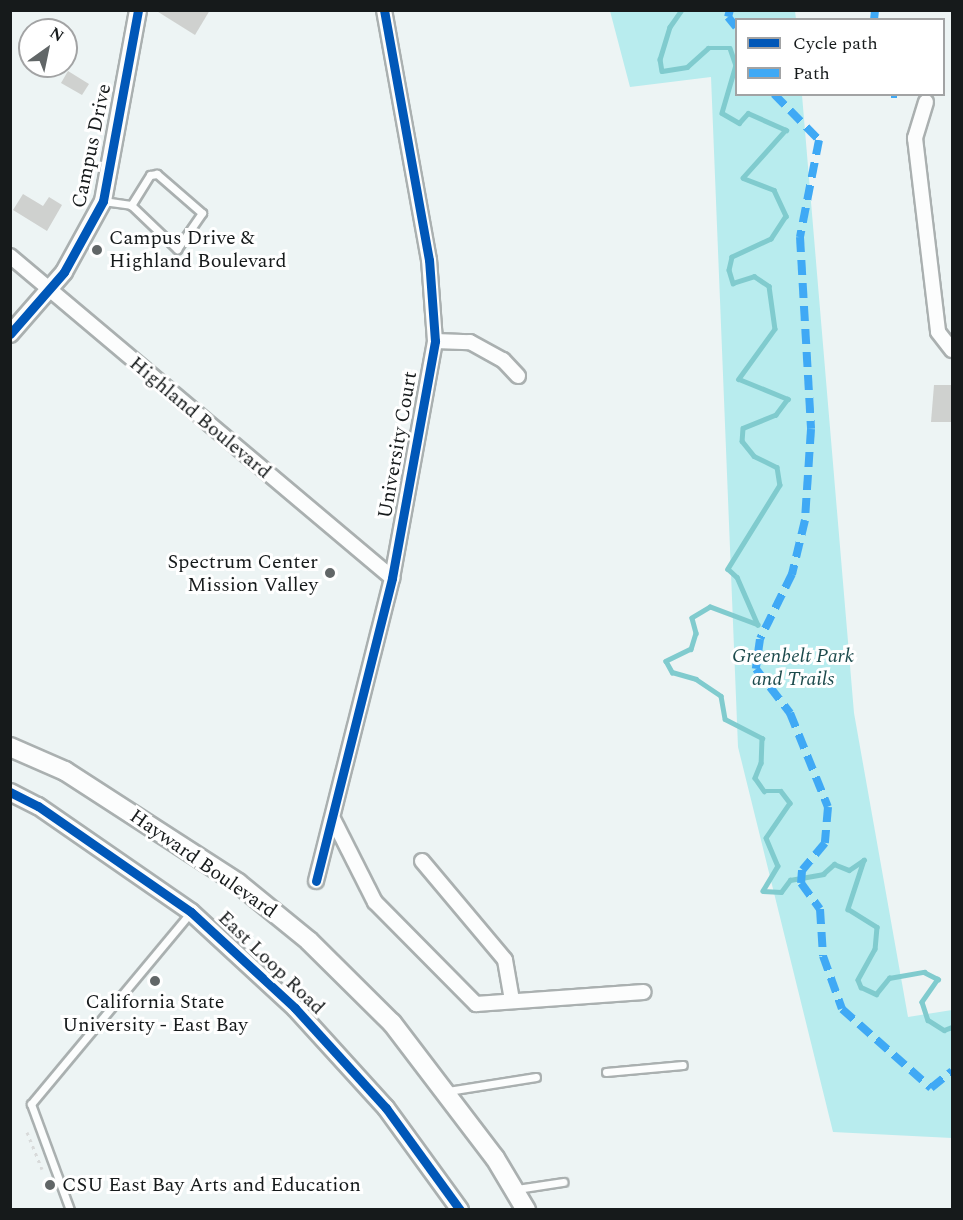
<!DOCTYPE html>
<style>
body{margin:0}
#map{position:relative;width:963px;height:1220px;overflow:hidden;background:#edf4f4;font-family:Spectral,serif}
div>[style]{position:absolute}
[style*='--x']{left:calc(var(--x)*1px);top:calc(var(--y)*1px);width:calc(var(--w)*1px);rotate:calc(var(--a)*1deg)}
.green>*{inset:0;background:#b8ecee}
.stream>*{height:4.5px;margin:-2.25px;padding:0 2.25px;transform-origin:2.25px;border-radius:2.25px;background:#80cbce}
.building>*{inset:0;background:#cfd1cf}
.path>*{height:3px;margin-top:-1.5px;transform-origin:0;background:repeating-linear-gradient(90deg,#d8dada 0 3px,transparent 0 7.5px)}
.roads{filter:drop-shadow(2px 0 #aab0b0) drop-shadow(-2px 0 #aab0b0) drop-shadow(0 2px #aab0b0) drop-shadow(0 -2px #aab0b0)}
.service>*{height:7px;margin:-3.5px;padding:0 3.5px;transform-origin:3.5px;border-radius:3.5px;background:#fcfdfd}
.minor>*{height:14px;margin:-7px;padding:0 7px;transform-origin:7px;border-radius:7px;background:#fcfdfd}
.tertiary>*{height:16px;margin:-8px;padding:0 8px;transform-origin:8px;border-radius:8px;background:#fcfdfd}
.secondary>*{height:18px;margin:-9px;padding:0 9px;transform-origin:9px;border-radius:9px;background:#fcfdfd}
.quiet>*{height:8px;margin-top:-4px;transform-origin:0;background:repeating-linear-gradient(90deg,#3fa9f5 0 15px,transparent 0 23px)}
.cycleway>*{height:9px;margin:-4.5px;padding:0 4.5px;transform-origin:4.5px;border-radius:4.5px;background:#0057b8}
.dots>*{width:16px;height:16px;translate:-50% -50%;box-sizing:border-box;border:3px solid #fff;border-radius:50%}
span{translate:-50% -50%;white-space:nowrap;text-align:center;line-height:1.15;-webkit-text-stroke:6px #fff;paint-order:stroke}
.street-label{font-size:20px;color:#161a1b}
.poi-label{font-size:20px;color:#161a1b}
.left{translate:0 -50%;text-align:left}
.right{translate:-100% -50%;text-align:right}
.park-label{font-size:20px;color:#1d4b4d;font-style:italic}
.frame{position:absolute;inset:0;border:12px solid #161a1b;pointer-events:none}
.legend{position:absolute;left:735px;top:18px;width:210px;height:78px;box-sizing:border-box;background:#fff;border:2px solid #a2a3a4;margin:0;padding:8px 10px;list-style:none;font-size:18px;color:#161a1b}
.legend li{display:flex;align-items:center;gap:12px;height:30px}
.legend b{width:30px;border:2px solid #a2a3a4}
.north{position:absolute;left:18px;top:18px;width:60px;height:60px;box-sizing:border-box;background:#fff;border:2px solid #a2a3a4;border-radius:50%;rotate:33deg;font-size:16px;font-weight:700;line-height:24px;text-align:center;color:#161a1b}
.north::after{content:'';display:block;margin:auto;width:21px;height:27px;background:#616667;clip-path:polygon(50% 0,100% 100%,50% 72%,0 100%)}
</style>
<div id="map">
<div class="green">
<div style="clip-path:polygon(610px 11px,795px 11px,796px 19px,736px 20px,736px 94px,802px 95px,854px 713px,908px 1017px,952px 1010px,952px 1138px,833px 1132px,738px 747px,711px 77px,630px 87px)"></div>
</div>
<div class="stream">
<div style="--x:682;--y:10;--w:21;--a:125"></div>
<div style="--x:670;--y:27;--w:34;--a:107"></div>
<div style="--x:660;--y:59;--w:12;--a:81"></div>
<div style="--x:662;--y:71;--w:25;--a:-9"></div>
<div style="--x:687;--y:67;--w:28;--a:-42"></div>
<div style="--x:708;--y:48;--w:22;--a:0"></div>
<div style="--x:730;--y:48;--w:18;--a:71"></div>
<div style="--x:736;--y:65;--w:50;--a:106.3"></div>
<div style="--x:722;--y:113;--w:20;--a:30"></div>
<div style="--x:739;--y:123;--w:13;--a:-48"></div>
<div style="--x:748;--y:113;--w:42;--a:24.1"></div>
<div style="--x:786;--y:130;--w:64;--a:131.9"></div>
<div style="--x:743;--y:178;--w:33;--a:21"></div>
<div style="--x:774;--y:190;--w:29;--a:65"></div>
<div style="--x:786;--y:216;--w:27;--a:123"></div>
<div style="--x:771;--y:239;--w:43;--a:155.2"></div>
<div style="--x:732;--y:257;--w:13;--a:103"></div>
<div style="--x:729;--y:270;--w:14;--a:73"></div>
<div style="--x:733;--y:283;--w:22;--a:-18"></div>
<div style="--x:754;--y:276;--w:18;--a:34"></div>
<div style="--x:769;--y:286;--w:43;--a:82.1"></div>
<div style="--x:775;--y:329;--w:62;--a:125.8"></div>
<div style="--x:739;--y:379;--w:53;--a:22.2"></div>
<div style="--x:788;--y:399;--w:20;--a:127"></div>
<div style="--x:776;--y:415;--w:35;--a:158"></div>
<div style="--x:743;--y:428;--w:13;--a:94"></div>
<div style="--x:742;--y:441;--w:19;--a:51"></div>
<div style="--x:754;--y:456;--w:25;--a:26"></div>
<div style="--x:777;--y:467;--w:18;--a:81"></div>
<div style="--x:780;--y:485;--w:99;--a:121.8"></div>
<div style="--x:728;--y:569;--w:12;--a:42"></div>
<div style="--x:737;--y:577;--w:52;--a:66.4"></div>
<div style="--x:758;--y:625;--w:51;--a:-159.4"></div>
<div style="--x:710;--y:607;--w:21;--a:149"></div>
<div style="--x:692;--y:618;--w:16;--a:75"></div>
<div style="--x:696;--y:633;--w:17;--a:107"></div>
<div style="--x:691;--y:649;--w:28;--a:154"></div>
<div style="--x:666;--y:661;--w:13;--a:61"></div>
<div style="--x:672;--y:672;--w:25;--a:16"></div>
<div style="--x:696;--y:679;--w:30;--a:34"></div>
<div style="--x:721;--y:696;--w:23;--a:80"></div>
<div style="--x:725;--y:719;--w:42;--a:27.2"></div>
<div style="--x:762;--y:738;--w:25;--a:92"></div>
<div style="--x:761;--y:763;--w:16;--a:112"></div>
<div style="--x:755;--y:778;--w:16;--a:55"></div>
<div style="--x:764;--y:791;--w:17;--a:0"></div>
<div style="--x:781;--y:791;--w:15;--a:53"></div>
<div style="--x:790;--y:803;--w:42;--a:124.4"></div>
<div style="--x:766;--y:838;--w:30;--a:67"></div>
<div style="--x:778;--y:866;--w:29;--a:121"></div>
<div style="--x:763;--y:891;--w:18;--a:3"></div>
<div style="--x:781;--y:892;--w:15;--a:-53"></div>
<div style="--x:790;--y:880;--w:34;--a:-10"></div>
<div style="--x:823;--y:874;--w:15;--a:-42"></div>
<div style="--x:834;--y:864;--w:16;--a:22"></div>
<div style="--x:849;--y:870;--w:18;--a:-34"></div>
<div style="--x:864;--y:860;--w:52;--a:108.1"></div>
<div style="--x:848;--y:909;--w:34;--a:32"></div>
<div style="--x:877;--y:927;--w:22;--a:95"></div>
<div style="--x:875;--y:949;--w:35;--a:119"></div>
<div style="--x:858;--y:980;--w:8;--a:67"></div>
<div style="--x:861;--y:987;--w:17;--a:25"></div>
<div style="--x:876;--y:994;--w:21;--a:-51"></div>
<div style="--x:889;--y:978;--w:36;--a:-10"></div>
<div style="--x:924;--y:972;--w:16;--a:27"></div>
<div style="--x:938;--y:979;--w:28;--a:125"></div>
<div style="--x:922;--y:1002;--w:19;--a:72"></div>
<div style="--x:928;--y:1020;--w:19;--a:32"></div>
<div style="--x:944;--y:1030;--w:9;--a:-21"></div>
</div>
<div class="building">
<div style="clip-path:polygon(155px 10px,210px 10px,195px 35px)"></div>
<div style="clip-path:polygon(68px 71px,89px 84px,82px 95px,61px 83px)"></div>
<div style="clip-path:polygon(23px 194px,43px 206px,49px 197px,62px 205px,47px 231px,13px 210px)"></div>
<div style="clip-path:polygon(934px 385px,952px 385px,952px 422px,931px 422px)"></div>
</div>
<div class="path">
<div style="--x:27;--y:1132;--w:40;--a:68"></div>
</div>
<div class="roads">
<div class="service">
<div style="--x:103;--y:201;--w:28;--a:8"></div>
<div style="--x:131;--y:205;--w:64;--a:43.7"></div>
<div style="--x:177;--y:249;--w:44;--a:-55.2"></div>
<div style="--x:202;--y:213;--w:60;--a:-139.1"></div>
<div style="--x:157;--y:174;--w:7;--a:172"></div>
<div style="--x:150;--y:175;--w:36;--a:122"></div>
<div style="--x:606;--y:1072;--w:77;--a:-5.2"></div>
<div style="--x:448;--y:1091;--w:89;--a:-9"></div>
<div style="--x:517;--y:1189;--w:47;--a:-8.7"></div>
<div style="--x:70;--y:1210;--w:113;--a:-110.2"></div>
<div style="--x:31;--y:1104;--w:250;--a:-50.2"></div>
</div>
<div class="minor">
<div style="--x:926;--y:102;--w:38;--a:107"></div>
<div style="--x:915;--y:138;--w:195;--a:83.2"></div>
<div style="--x:938;--y:332;--w:23;--a:52"></div>
<div style="--x:10;--y:256;--w:500;--a:40.1"></div>
<div style="--x:435;--y:341;--w:35;--a:2"></div>
<div style="--x:470;--y:342;--w:38;--a:29"></div>
<div style="--x:503;--y:360;--w:22;--a:47"></div>
<div style="--x:333;--y:819;--w:93;--a:63.2"></div>
<div style="--x:375;--y:902;--w:144;--a:45.3"></div>
<div style="--x:476;--y:1004;--w:168;--a:-4.1"></div>
<div style="--x:422;--y:861;--w:129;--a:50"></div>
<div style="--x:505;--y:960;--w:41;--a:80.1"></div>
<div style="--x:316;--y:881;--w:312;--a:-75.9"></div>
<div style="--x:392;--y:578;--w:241;--a:-79.7"></div>
<div style="--x:435;--y:341;--w:81;--a:-94.2"></div>
<div style="--x:429;--y:260;--w:254;--a:-100.2"></div>
</div>
<div class="tertiary">
<div style="--x:10;--y:334;--w:82;--a:-48.9"></div>
<div style="--x:64;--y:272;--w:81;--a:-61.2"></div>
<div style="--x:103;--y:201;--w:194;--a:-79.6"></div>
<div style="--x:10;--y:792;--w:31;--a:27"></div>
<div style="--x:38;--y:806;--w:186;--a:34.7"></div>
<div style="--x:191;--y:912;--w:142;--a:42.7"></div>
<div style="--x:295;--y:1008;--w:135;--a:47.7"></div>
<div style="--x:386;--y:1108;--w:126;--a:54"></div>
</div>
<div class="secondary">
<div style="--x:10;--y:747;--w:60;--a:23.6"></div>
<div style="--x:65;--y:771;--w:206;--a:32.9"></div>
<div style="--x:238;--y:883;--w:92;--a:39.2"></div>
<div style="--x:309;--y:941;--w:117;--a:44.7"></div>
<div style="--x:392;--y:1023;--w:170;--a:52.7"></div>
<div style="--x:495;--y:1158;--w:61;--a:59.2"></div>
</div>
</div>
<div class="quiet">
<div style="--x:730;--y:10;--w:7;--a:106"></div>
<div style="--x:728;--y:17;--w:13;--a:51"></div>
<div style="--x:874;--y:20;--w:10;--a:-84"></div>
<div style="--x:774;--y:94;--w:64;--a:45.6"></div>
<div style="--x:819;--y:140;--w:99;--a:101.1"></div>
<div style="--x:800;--y:237;--w:192;--a:86.7"></div>
<div style="--x:811;--y:429;--w:91;--a:93.8"></div>
<div style="--x:805;--y:520;--w:56;--a:103.5"></div>
<div style="--x:792;--y:574;--w:72;--a:116.2"></div>
<div style="--x:760;--y:639;--w:30;--a:98"></div>
<div style="--x:756;--y:669;--w:56;--a:52.3"></div>
<div style="--x:790;--y:713;--w:101;--a:68"></div>
<div style="--x:828;--y:807;--w:36;--a:95"></div>
<div style="--x:825;--y:843;--w:35;--a:130"></div>
<div style="--x:802;--y:870;--w:13;--a:94"></div>
<div style="--x:801;--y:883;--w:32;--a:54"></div>
<div style="--x:820;--y:909;--w:47;--a:86.3"></div>
<div style="--x:823;--y:956;--w:56;--a:70.3"></div>
<div style="--x:842;--y:1009;--w:119;--a:41.6"></div>
<div style="--x:931;--y:1088;--w:27;--a:-39"></div>
<div style="--x:891;--y:94;--w:6;--a:0"></div>
</div>
<div class="cycleway">
<div style="--x:10;--y:334;--w:82;--a:-48.9"></div>
<div style="--x:64;--y:272;--w:81;--a:-61.2"></div>
<div style="--x:103;--y:201;--w:194;--a:-79.6"></div>
<div style="--x:10;--y:792;--w:31;--a:27"></div>
<div style="--x:38;--y:806;--w:186;--a:34.7"></div>
<div style="--x:191;--y:912;--w:142;--a:42.7"></div>
<div style="--x:295;--y:1008;--w:135;--a:47.7"></div>
<div style="--x:386;--y:1108;--w:126;--a:54"></div>
<div style="--x:316;--y:881;--w:312;--a:-75.9"></div>
<div style="--x:392;--y:578;--w:241;--a:-79.7"></div>
<div style="--x:435;--y:341;--w:81;--a:-94.2"></div>
<div style="--x:429;--y:260;--w:254;--a:-100.2"></div>
</div>
<div class="dots">
<div style="left:97px;top:250px;background:#616667"></div>
<div style="left:330px;top:573px;background:#616667"></div>
<div style="left:155px;top:981px;background:#616667"></div>
<div style="left:50px;top:1185px;background:#616667"></div>
</div>
<div class="street-label">
<span style="left:92px;top:146px;rotate:-78deg">Campus Drive</span>
<span style="left:200px;top:418px;rotate:40deg">Highland Boulevard</span>
<span style="left:398px;top:445px;rotate:-80deg">University Court</span>
<span style="left:203px;top:864px;rotate:35deg">Hayward Boulevard</span>
<span style="left:271px;top:963px;rotate:44deg">East Loop Road</span>
</div>
<div class="poi-label">
<span class="left" style="left:109px;top:250px">Campus Drive &amp;<br>Highland Boulevard</span>
<span class="right" style="left:318px;top:574px">Spectrum Center<br>Mission Valley</span>
<span style="left:155px;top:1014px">California State<br>University - East Bay</span>
<span class="left" style="left:62px;top:1185px">CSU East Bay Arts and Education</span>
</div>
<div class="park-label">
<span style="left:793px;top:668px">Greenbelt Park<br>and Trails</span>
</div>
<div class="frame"></div>
<ul class="legend">
<li><b style="height:8px;background:#0057b8"></b>Cycle path</li>
<li><b style="height:8px;background:#3fa9f5"></b>Path</li>
</ul>
<div class="north">N</div>
</div>
